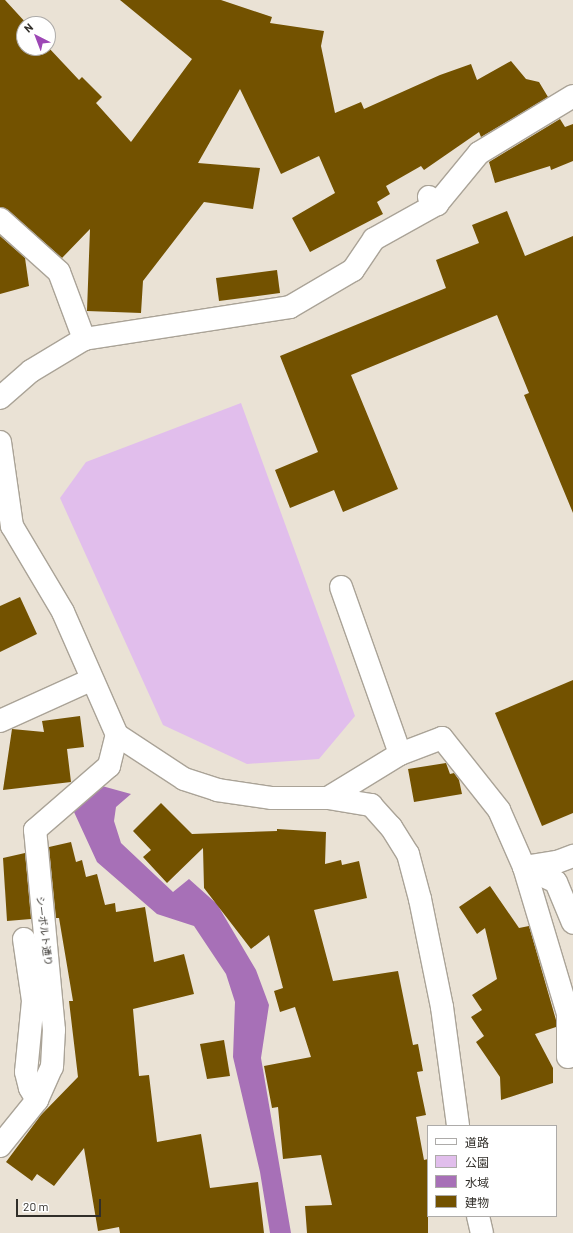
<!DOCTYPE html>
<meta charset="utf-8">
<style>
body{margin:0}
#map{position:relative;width:573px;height:1233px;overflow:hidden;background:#eae2d5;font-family:Barlow,"Noto Sans JP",sans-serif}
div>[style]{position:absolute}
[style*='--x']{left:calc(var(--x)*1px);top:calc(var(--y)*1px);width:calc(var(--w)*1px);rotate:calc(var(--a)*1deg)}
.green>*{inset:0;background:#e1beec}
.water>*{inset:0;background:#a770b7}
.building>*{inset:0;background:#735200}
.roads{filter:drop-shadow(1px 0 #aaa397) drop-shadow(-1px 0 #aaa397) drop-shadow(0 1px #aaa397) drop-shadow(0 -1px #aaa397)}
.minor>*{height:22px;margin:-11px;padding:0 11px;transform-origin:11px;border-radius:11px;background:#fff}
span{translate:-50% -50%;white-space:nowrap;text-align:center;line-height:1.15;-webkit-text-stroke:4px #fff;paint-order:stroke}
.street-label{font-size:10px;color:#312e29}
.legend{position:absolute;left:427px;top:1125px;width:130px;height:92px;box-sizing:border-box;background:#fff;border:1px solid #adaba9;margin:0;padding:5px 7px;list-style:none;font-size:12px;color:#312e29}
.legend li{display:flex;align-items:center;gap:8px;height:20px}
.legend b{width:20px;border:1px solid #adaba9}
.north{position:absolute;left:16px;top:16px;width:40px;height:40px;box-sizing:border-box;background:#fff;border:1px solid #adaba9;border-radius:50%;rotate:318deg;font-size:11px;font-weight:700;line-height:16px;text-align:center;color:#312e29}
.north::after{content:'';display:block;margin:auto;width:14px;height:18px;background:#9d47b5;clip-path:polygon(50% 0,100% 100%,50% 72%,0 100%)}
.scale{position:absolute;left:16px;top:1199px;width:85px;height:18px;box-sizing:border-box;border:2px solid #312e29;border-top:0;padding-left:5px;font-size:12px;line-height:14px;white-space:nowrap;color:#312e29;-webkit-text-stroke:3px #fff;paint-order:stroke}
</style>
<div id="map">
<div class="green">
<div style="clip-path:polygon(241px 403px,355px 716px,319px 759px,247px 764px,163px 725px,60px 498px,86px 462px)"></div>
</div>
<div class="water">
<div style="clip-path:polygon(102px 786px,131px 794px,116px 807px,114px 821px,121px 843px,173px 892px,189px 879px,217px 904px,256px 970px,269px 1005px,261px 1058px,291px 1233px,270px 1233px,260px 1172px,233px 1057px,235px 1002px,226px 974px,194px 926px,157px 914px,97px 862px,74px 812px)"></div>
</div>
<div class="building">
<div style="clip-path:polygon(0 0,5px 0,27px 24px,24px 24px,24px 48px,48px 47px,79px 80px,82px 77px,102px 97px,96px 103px,131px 142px,192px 59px,120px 0,221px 0,272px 17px,270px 23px,324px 31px,321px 46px,335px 113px,361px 102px,364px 109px,440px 75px,471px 64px,477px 80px,511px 61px,526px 79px,539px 82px,548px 97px,481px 137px,479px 132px,424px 170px,421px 166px,386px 186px,390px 194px,377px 202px,383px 214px,310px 252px,292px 218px,335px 193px,319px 156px,281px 174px,240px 89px,198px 163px,260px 168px,253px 209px,204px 202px,143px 281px,141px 313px,87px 311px,90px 229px,62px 258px,8px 210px,0 207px)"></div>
<div style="clip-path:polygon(560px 119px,565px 127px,573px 124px,573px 161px,551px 170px,550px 166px,495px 183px,489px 162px)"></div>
<div style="clip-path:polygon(507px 211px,525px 256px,573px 236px,573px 513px,524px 395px,529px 393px,497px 315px,351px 375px,398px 489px,343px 512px,334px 490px,290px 508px,275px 470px,318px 452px,280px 356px,446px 288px,436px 260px,479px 243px,472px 225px)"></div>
<div style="clip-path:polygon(0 236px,25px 258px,29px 286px,0 294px)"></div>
<div style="clip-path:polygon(277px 270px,280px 293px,219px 301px,216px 278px)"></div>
<div style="clip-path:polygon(20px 597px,37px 634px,0 652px,0 606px)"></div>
<div style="clip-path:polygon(573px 680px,573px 813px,542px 826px,495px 713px)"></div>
<div style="clip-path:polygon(80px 716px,84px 747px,67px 749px,71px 782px,3px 790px,12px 729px,44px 732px,42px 721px)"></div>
<div style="clip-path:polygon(446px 763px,450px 774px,454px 773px,459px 780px,462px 794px,414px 802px,408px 769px)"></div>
<div style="clip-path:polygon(161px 803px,192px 834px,277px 831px,277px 829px,326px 832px,325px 864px,341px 860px,342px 865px,359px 861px,367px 898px,314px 910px,333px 981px,398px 971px,413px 1045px,418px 1044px,423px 1071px,417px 1072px,426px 1115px,416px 1117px,424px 1160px,428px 1159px,428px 1233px,307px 1233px,305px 1206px,332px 1205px,321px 1155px,283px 1159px,278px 1107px,272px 1108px,264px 1066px,311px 1057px,295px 1007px,280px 1012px,274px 991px,283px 988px,269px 935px,251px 949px,204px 888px,203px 848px,167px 883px,143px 857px,151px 850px,133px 831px)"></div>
<div style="clip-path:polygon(71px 842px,76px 862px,82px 860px,86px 877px,97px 874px,105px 905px,115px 903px,116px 912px,145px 907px,154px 962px,184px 954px,194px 994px,133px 1009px,139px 1076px,149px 1075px,157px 1142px,201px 1134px,210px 1188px,258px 1182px,264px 1233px,120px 1233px,119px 1227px,98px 1231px,84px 1148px,54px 1186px,37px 1174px,32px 1181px,6px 1162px,41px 1115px,78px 1077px,69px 1001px,73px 1001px,59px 918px,56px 918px,49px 847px)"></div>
<div style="clip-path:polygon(25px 853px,31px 919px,7px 921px,3px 858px)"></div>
<div style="clip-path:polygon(490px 886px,519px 928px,529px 926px,556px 1020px,556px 1027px,535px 1034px,553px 1068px,553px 1083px,501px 1100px,500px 1077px,476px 1042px,484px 1036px,471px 1017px,482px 1010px,472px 995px,497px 979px,485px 928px,477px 934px,459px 907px)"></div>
<div style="clip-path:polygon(224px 1040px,230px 1076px,207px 1079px,200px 1044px)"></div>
</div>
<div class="roads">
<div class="minor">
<div style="--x:429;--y:197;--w:11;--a:41"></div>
<div style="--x:437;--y:204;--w:66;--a:-50.5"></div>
<div style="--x:479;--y:153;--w:110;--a:-31.2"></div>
<div style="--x:0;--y:219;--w:79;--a:41.9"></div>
<div style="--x:59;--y:272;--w:72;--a:69.5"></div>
<div style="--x:0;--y:398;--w:41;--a:-41.1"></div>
<div style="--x:31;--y:371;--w:62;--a:-31.1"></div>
<div style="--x:84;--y:339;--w:208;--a:-8.8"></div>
<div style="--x:290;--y:307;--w:73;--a:-30.4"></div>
<div style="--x:353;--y:270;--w:37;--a:-56"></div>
<div style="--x:374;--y:239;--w:72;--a:-29.1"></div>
<div style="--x:0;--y:442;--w:85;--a:81.9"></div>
<div style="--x:12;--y:526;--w:100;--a:59.3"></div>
<div style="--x:63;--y:612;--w:134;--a:66.3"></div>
<div style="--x:117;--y:735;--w:80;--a:33.3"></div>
<div style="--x:184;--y:779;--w:35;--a:18"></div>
<div style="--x:217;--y:790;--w:56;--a:8.3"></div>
<div style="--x:272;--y:798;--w:56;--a:0"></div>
<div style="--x:328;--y:798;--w:44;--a:9.2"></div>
<div style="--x:371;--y:805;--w:30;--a:48"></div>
<div style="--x:391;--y:827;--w:32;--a:58"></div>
<div style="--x:408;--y:854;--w:47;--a:75.1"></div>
<div style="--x:420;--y:899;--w:110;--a:78.5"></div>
<div style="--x:442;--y:1007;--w:120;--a:82.3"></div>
<div style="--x:341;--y:587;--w:177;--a:70.5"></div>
<div style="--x:0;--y:721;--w:100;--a:-24.3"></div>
<div style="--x:328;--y:798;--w:84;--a:-31.4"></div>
<div style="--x:400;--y:754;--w:45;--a:-20.9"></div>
<div style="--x:442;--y:738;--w:92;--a:51.6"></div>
<div style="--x:499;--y:810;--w:62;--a:66.3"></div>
<div style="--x:524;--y:867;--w:153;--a:73.3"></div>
<div style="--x:568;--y:1014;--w:43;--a:90"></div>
<div style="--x:524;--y:867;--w:35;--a:25"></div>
<div style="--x:556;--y:882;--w:44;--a:67.5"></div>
<div style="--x:524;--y:867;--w:33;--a:-9"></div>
<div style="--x:557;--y:862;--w:17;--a:-21"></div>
<div style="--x:24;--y:939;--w:63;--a:81.7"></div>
<div style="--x:33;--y:1001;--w:71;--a:95.6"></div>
<div style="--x:26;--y:1072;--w:16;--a:76"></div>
<div style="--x:30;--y:1088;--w:14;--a:60"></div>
<div style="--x:0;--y:1146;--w:59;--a:-51.2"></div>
<div style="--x:37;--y:1100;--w:36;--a:-66"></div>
<div style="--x:52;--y:1067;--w:37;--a:-87"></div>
<div style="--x:54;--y:1030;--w:201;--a:-95.4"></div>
<div style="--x:35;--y:830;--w:98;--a:-40.9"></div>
<div style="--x:109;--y:766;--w:32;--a:-76"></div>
<div style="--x:478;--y:1216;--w:17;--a:77"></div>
</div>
</div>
<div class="street-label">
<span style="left:44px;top:931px;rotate:83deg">シーボルト通り</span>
</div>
<ul class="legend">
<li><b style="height:5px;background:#fff"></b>道路</li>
<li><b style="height:11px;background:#e1beec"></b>公園</li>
<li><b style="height:11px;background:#a770b7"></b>水域</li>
<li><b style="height:11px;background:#735200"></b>建物</li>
</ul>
<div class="north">N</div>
<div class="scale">20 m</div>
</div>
